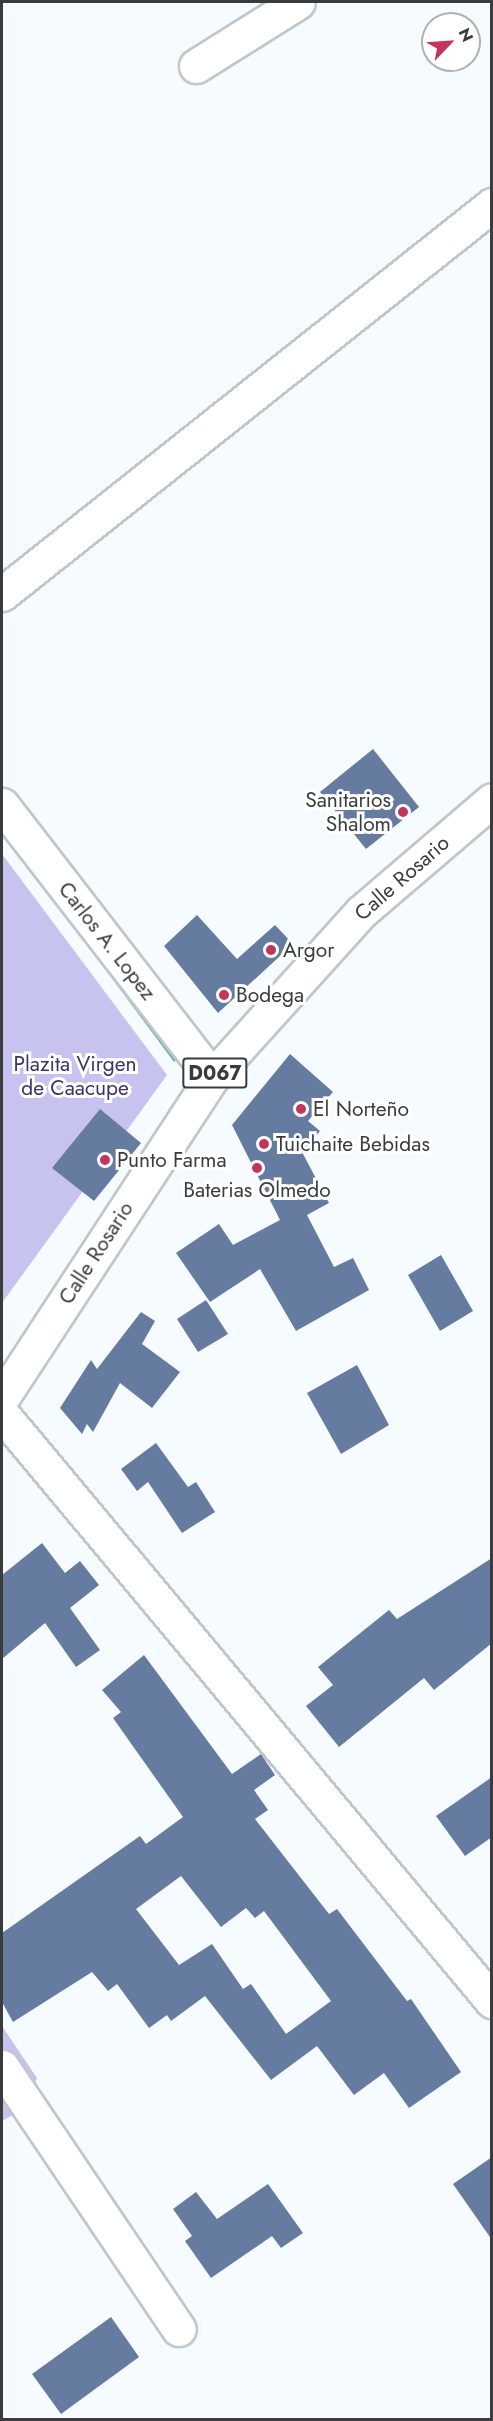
<!DOCTYPE html>
<meta charset="utf-8">
<style>
body{margin:0}
#map{position:relative;width:493px;height:2421px;overflow:hidden;background:#f6fbff;font-family:Jost,sans-serif}
div>[style]{position:absolute}
[style*='--x']{left:calc(var(--x)*1px);top:calc(var(--y)*1px);width:calc(var(--w)*1px);rotate:calc(var(--a)*1deg)}
.green>*{inset:0;background:#c6c3ef}
.water>*{inset:0;background:#78b3a9}
.building>*{inset:0;background:#667ba0}
.roads{filter:drop-shadow(2px 0 #c1c6ca) drop-shadow(-2px 0 #c1c6ca) drop-shadow(0 2px #c1c6ca) drop-shadow(0 -2px #c1c6ca)}
.minor>*{height:33px;margin:-16.5px;padding:0 16.5px;transform-origin:16.5px;border-radius:16.5px;background:#fff}
.major>*{height:33px;margin:-16.5px;padding:0 16.5px;transform-origin:16.5px;border-radius:16.5px;background:#fff}
.dots>*{width:16px;height:16px;translate:-50% -50%;box-sizing:border-box;border:3px solid #fff;border-radius:50%}
span{translate:-50% -50%;white-space:nowrap;text-align:center;line-height:1.15;-webkit-text-stroke:6px #fff;paint-order:stroke}
.shield-label span{padding:2px 4px;background:#fff;border:2px solid;border-radius:4px;-webkit-text-stroke-width:0}
.shield-label{font-size:20px;color:#393b3c;font-weight:700}
.poi-label{font-size:21px;color:#393b3c}
.right{translate:-100% -50%;text-align:right}
.left{translate:0 -50%;text-align:left}
.street-label{font-size:21px;color:#393b3c}
.park-label{font-size:21px;color:#3c336a}
.frame{position:absolute;inset:0;border:3px solid #393b3c;pointer-events:none}
.north{position:absolute;left:421px;top:12px;width:60px;height:60px;box-sizing:border-box;background:#fff;border:2px solid #b0b1b1;border-radius:50%;rotate:65deg;font-size:16px;font-weight:700;line-height:24px;text-align:center;color:#393b3c}
.north::after{content:'';display:block;margin:auto;width:21px;height:27px;background:#c3345e;clip-path:polygon(50% 0,100% 100%,50% 72%,0 100%)}
</style>
<div id="map">
<div class="green">
<div style="clip-path:polygon(2px 854px,167px 1075px,2px 1303px)"></div>
<div style="clip-path:polygon(2px 2026px,37px 2078px,25px 2108px,2px 2121px)"></div>
</div>
<div class="water">
<div style="clip-path:polygon(2px 830px,177px 1060px,174px 1062px)"></div>
</div>
<div class="building">
<div style="clip-path:polygon(373px 749px,419px 807px,366px 849px,320px 792px)"></div>
<div style="clip-path:polygon(197px 915px,237px 959px,275px 925px,293px 944px,218px 1013px,164px 946px)"></div>
<div style="clip-path:polygon(290px 1054px,333px 1092px,308px 1121px,320px 1131px,302px 1152px,329px 1203px,307px 1215px,334px 1267px,353px 1258px,369px 1290px,296px 1331px,260px 1269px,210px 1302px,176px 1253px,219px 1224px,233px 1245px,280px 1220px,232px 1125px)"></div>
<div style="clip-path:polygon(100px 1109px,141px 1143px,94px 1201px,52px 1168px)"></div>
<div style="clip-path:polygon(441px 1255px,473px 1311px,440px 1331px,408px 1275px)"></div>
<div style="clip-path:polygon(206px 1300px,228px 1334px,198px 1352px,177px 1319px)"></div>
<div style="clip-path:polygon(141px 1312px,155px 1321px,142px 1344px,180px 1372px,152px 1408px,120px 1383px,93px 1432px,87px 1424px,82px 1434px,60px 1408px,91px 1360px,97px 1369px)"></div>
<div style="clip-path:polygon(357px 1365px,389px 1425px,341px 1454px,307px 1393px)"></div>
<div style="clip-path:polygon(156px 1443px,188px 1487px,196px 1482px,215px 1512px,182px 1533px,148px 1482px,137px 1491px,121px 1469px)"></div>
<div style="clip-path:polygon(42px 1543px,65px 1573px,80px 1561px,99px 1585px,70px 1608px,100px 1650px,76px 1667px,45px 1623px,2px 1659px,2px 1575px)"></div>
<div style="clip-path:polygon(492px 1558px,492px 1643px,434px 1690px,424px 1678px,339px 1747px,306px 1706px,333px 1685px,318px 1667px,389px 1610px,397px 1619px)"></div>
<div style="clip-path:polygon(evenodd,144px 1655px,232px 1774px,261px 1754px,275px 1775px,254px 1790px,268px 1810px,255px 1819px,329px 1914px,337px 1909px,407px 2001px,411px 1999px,461px 2072px,409px 2108px,384px 2073px,354px 2095px,317px 2046px,271px 2080px,205px 1996px,171px 2021px,167px 2015px,149px 2028px,117px 1984px,108px 1991px,92px 1972px,13px 2022px,2px 2002px,2px 1933px,140px 1836px,146px 1844px,183px 1817px,113px 1718px,121px 1712px,102px 1690px,144px 1655px,181px 1876px,221px 1927px,246px 1908px,255px 1918px,264px 1911px,331px 2001px,286px 2034px,251px 1984px,243px 1989px,212px 1944px,179px 1965px,136px 1909px,181px 1876px)"></div>
<div style="clip-path:polygon(492px 1777px,492px 1837px,465px 1856px,436px 1816px)"></div>
<div style="clip-path:polygon(492px 2157px,492px 2240px,453px 2184px)"></div>
<div style="clip-path:polygon(268px 2184px,303px 2233px,281px 2248px,272px 2236px,211px 2278px,185px 2241px,192px 2236px,173px 2209px,196px 2192px,217px 2219px)"></div>
<div style="clip-path:polygon(111px 2317px,139px 2357px,61px 2414px,32px 2374px)"></div>
</div>
<div class="roads">
<div class="minor">
<div style="--x:196;--y:66;--w:120;--a:-32.1"></div>
<div style="--x:2;--y:594;--w:626;--a:-38.45"></div>
<div style="--x:2;--y:805;--w:344;--a:52.3"></div>
<div style="--x:2;--y:1414;--w:765;--a:50.15"></div>
<div style="--x:2;--y:2067;--w:316;--a:56"></div>
</div>
<div class="major">
<div style="--x:2;--y:1398;--w:384;--a:-56.8"></div>
<div style="--x:212;--y:1077;--w:222;--a:-47.9"></div>
<div style="--x:361;--y:912;--w:172;--a:-40.5"></div>
</div>
</div>
<div class="dots">
<div style="left:403px;top:812px;background:#c3345e"></div>
<div style="left:271px;top:950px;background:#c3345e"></div>
<div style="left:224px;top:995px;background:#c3345e"></div>
<div style="left:301px;top:1109px;background:#c3345e"></div>
<div style="left:264px;top:1144px;background:#c3345e"></div>
<div style="left:105px;top:1160px;background:#c3345e"></div>
<div style="left:257px;top:1168px;background:#c3345e"></div>
</div>
<div class="shield-label">
<span style="left:215px;top:1073px">D067</span>
</div>
<div class="poi-label">
<span class="right" style="left:391px;top:812px">Sanitarios<br>Shalom</span>
<span class="left" style="left:283px;top:950px">Argor</span>
<span class="left" style="left:236px;top:995px">Bodega</span>
<span class="left" style="left:313px;top:1109px">El Norteño</span>
<span class="left" style="left:276px;top:1144px">Tuichaite Bebidas</span>
<span class="left" style="left:117px;top:1160px">Punto Farma</span>
<span style="left:257px;top:1190px">Baterias Olmedo</span>
</div>
<div class="street-label">
<span style="left:402px;top:878px;rotate:-41deg">Calle Rosario</span>
<span style="left:107px;top:941px;rotate:52deg">Carlos A. Lopez</span>
<span style="left:96px;top:1253px;rotate:-57deg">Calle Rosario</span>
</div>
<div class="park-label">
<span style="left:75px;top:1076px">Plazita Virgen<br>de Caacupe</span>
</div>
<div class="frame"></div>
<div class="north">N</div>
</div>
